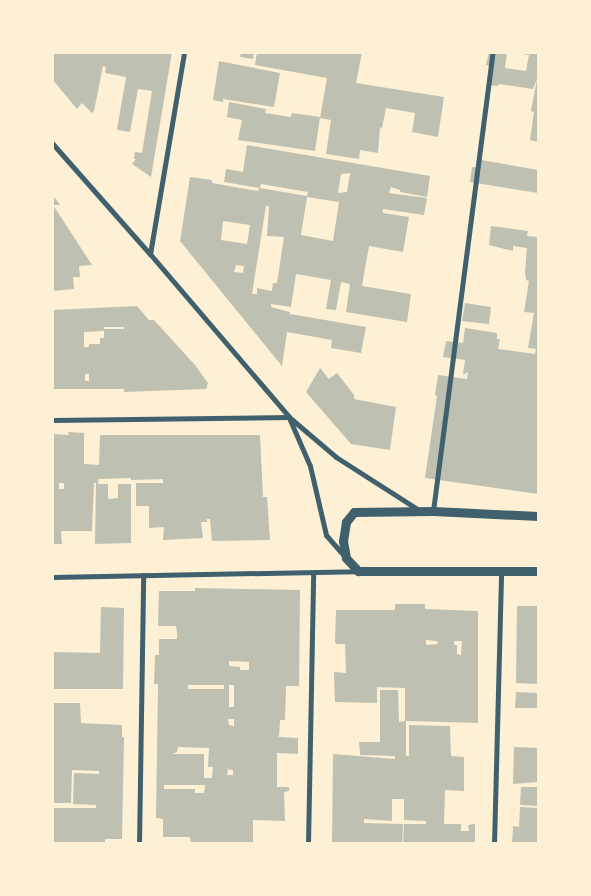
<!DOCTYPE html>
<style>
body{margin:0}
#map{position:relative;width:591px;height:896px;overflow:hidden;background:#fdf0d5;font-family:"DejaVu Sans",sans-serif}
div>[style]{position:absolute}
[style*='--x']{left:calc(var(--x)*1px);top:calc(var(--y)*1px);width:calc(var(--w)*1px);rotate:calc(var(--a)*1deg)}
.building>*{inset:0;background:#bec0b2}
.minor>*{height:5px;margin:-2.5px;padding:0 2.5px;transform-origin:2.5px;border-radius:2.5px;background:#3f606c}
.tertiary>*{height:9px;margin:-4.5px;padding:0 4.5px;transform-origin:4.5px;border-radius:4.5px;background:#3f606c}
span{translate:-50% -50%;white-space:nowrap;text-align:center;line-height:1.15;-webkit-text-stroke:4.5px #fdf0d5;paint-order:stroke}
.frame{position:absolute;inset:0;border:54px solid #fdf0d5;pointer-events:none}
</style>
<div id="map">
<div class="building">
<div style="clip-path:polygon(52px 52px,172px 52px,151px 177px,132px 164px,136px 159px,134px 159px,135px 152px,142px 153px,152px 91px,138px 89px,130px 132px,117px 130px,126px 77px,105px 73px,106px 67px,103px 66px,94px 111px,92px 113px,82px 103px,77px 109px,52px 79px)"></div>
<div style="clip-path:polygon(241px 52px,254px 52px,253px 59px,240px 57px)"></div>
<div style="clip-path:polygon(257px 52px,362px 52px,356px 83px,444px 97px,438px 137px,412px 132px,415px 113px,386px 108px,382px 128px,380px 127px,378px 153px,360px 150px,359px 159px,326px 154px,331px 120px,320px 118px,327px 78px,255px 65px)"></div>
<div style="clip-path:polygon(489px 52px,507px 52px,505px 68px,526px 71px,529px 55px,510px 52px,538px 52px,538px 142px,530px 140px,534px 112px,531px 111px,537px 79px,533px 89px,499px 84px,498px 86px,488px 85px,491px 66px,486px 65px)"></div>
<div style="clip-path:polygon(219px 61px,280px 73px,274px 107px,223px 99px,223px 102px,213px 100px)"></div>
<div style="clip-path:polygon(229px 102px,266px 109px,265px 113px,291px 117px,292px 113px,320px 117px,315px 151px,238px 140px,242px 120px,227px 117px)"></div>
<div style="clip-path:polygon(evenodd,247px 145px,430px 176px,427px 197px,400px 192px,400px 190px,391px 187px,389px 193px,427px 198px,424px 215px,383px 209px,383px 213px,409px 217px,403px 252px,369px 246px,362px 286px,411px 294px,407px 322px,346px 312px,350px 284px,341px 282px,336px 310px,326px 309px,331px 280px,296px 274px,291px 307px,271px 304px,271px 307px,290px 312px,290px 314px,366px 327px,361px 353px,331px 348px,332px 340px,287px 332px,282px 366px,180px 241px,190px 177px,212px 180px,212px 183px,258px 191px,259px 188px,224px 182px,226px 169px,243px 172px,247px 145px,350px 173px,347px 192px,338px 193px,341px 174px,350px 173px,247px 145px,261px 184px,308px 192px,307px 196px,260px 188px,261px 184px,247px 145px,307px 197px,339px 202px,333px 241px,301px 235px,307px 197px,247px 145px,266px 206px,269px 206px,267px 236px,284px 237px,277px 283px,273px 283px,272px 291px,257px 288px,257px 294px,252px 294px,266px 206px,247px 145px,223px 221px,250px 225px,247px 244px,221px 240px,223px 221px,247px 145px,236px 265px,244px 266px,243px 273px,234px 272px,236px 265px)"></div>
<div style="clip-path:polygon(481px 160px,538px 170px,538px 193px,470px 182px,472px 167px,480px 168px)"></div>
<div style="clip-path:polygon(52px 194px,60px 205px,53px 205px,92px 265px,79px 266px,80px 277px,73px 277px,74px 289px,52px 291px)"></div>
<div style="clip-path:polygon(491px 226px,528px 231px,527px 236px,538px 237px,538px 494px,425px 478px,437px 396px,435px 395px,438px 375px,467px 379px,468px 372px,463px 375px,465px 360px,443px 357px,446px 341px,463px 343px,465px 328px,497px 333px,497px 339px,500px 339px,498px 349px,535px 354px,536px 349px,528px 348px,534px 313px,524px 312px,529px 281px,526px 280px,525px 272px,527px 248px,513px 246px,513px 251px,489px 245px)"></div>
<div style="clip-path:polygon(465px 303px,491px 307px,489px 324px,462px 321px)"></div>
<div style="clip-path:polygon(evenodd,137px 306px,149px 320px,154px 320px,195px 365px,208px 383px,206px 389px,124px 392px,124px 389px,52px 389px,52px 310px,137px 306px,104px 327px,124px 327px,124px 329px,104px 329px,104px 327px,137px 306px,104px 331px,104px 338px,100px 338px,100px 344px,89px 344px,89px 347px,84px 347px,84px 332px,104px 331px,137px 306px,85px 374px,89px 374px,89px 381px,85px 381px,85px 374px)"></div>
<div style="clip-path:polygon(320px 368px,329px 379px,337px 373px,354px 395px,354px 399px,396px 407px,390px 450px,351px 444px,306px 392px)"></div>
<div style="clip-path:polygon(evenodd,68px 432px,84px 433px,84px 464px,99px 465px,100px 435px,260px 435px,263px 497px,267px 497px,270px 540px,212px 541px,210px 519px,207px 519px,207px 522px,201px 522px,203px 538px,163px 540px,164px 527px,149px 528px,149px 506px,136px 506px,136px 483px,163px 483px,163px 479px,131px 480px,131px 478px,99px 479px,98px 484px,108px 484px,108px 499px,118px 498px,118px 484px,131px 484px,131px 543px,95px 544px,96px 483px,94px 483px,92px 531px,61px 531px,62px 544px,52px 544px,52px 434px,69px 435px,68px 432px,59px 483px,64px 483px,64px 489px,59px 489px,59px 483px)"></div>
<div style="clip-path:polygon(evenodd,195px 588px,300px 590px,299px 686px,286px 686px,285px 720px,280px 720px,279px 737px,298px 738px,298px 754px,277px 753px,277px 787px,289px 787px,289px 791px,284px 792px,285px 821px,253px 820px,253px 844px,191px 844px,190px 837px,163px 837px,163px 819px,156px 818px,158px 684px,154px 684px,155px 655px,159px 655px,159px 639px,177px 639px,177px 633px,176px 626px,158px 626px,159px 591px,195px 591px,195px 588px,229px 661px,249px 662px,249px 670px,240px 670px,240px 667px,229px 666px,229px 661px,195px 588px,188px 685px,224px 685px,224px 689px,188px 689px,188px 685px,195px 588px,229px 685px,234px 685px,234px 707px,229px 707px,229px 685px,195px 588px,228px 719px,234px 719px,234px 726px,229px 725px,228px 719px,195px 588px,178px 747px,209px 748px,208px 767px,213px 767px,212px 778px,204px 778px,204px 754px,172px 754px,177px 752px,178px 747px,195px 588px,228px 769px,233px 770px,233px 775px,227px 775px,228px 769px,195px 588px,164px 785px,205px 785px,204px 793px,195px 793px,195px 789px,164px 789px,164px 785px)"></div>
<div style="clip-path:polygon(evenodd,395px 604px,425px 604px,425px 609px,478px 611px,478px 723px,406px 721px,406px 756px,409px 756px,409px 725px,450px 726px,451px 756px,464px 757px,464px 791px,445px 790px,444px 824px,461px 824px,461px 831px,469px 831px,468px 825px,475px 824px,475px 844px,403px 844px,404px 824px,426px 824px,426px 821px,404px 820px,404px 799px,392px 799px,392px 821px,364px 819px,364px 823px,403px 824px,402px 844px,332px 844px,333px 754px,395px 759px,395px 756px,360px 755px,359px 742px,380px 742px,380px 690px,398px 690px,399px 722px,405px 721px,405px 688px,377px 687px,377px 703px,335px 702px,334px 672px,346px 673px,345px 644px,336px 644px,335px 641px,336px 610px,395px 610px,395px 604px,426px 640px,437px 641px,438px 644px,426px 645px,426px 640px,395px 604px,454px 641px,462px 641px,461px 655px,457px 654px,457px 645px,454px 645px,454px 641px)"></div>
<div style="clip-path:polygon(517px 606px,538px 606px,538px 684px,516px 683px)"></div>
<div style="clip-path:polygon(101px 607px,124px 608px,123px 689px,52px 689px,52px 652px,100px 653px)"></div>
<div style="clip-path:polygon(516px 692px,538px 693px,538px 708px,515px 708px)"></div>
<div style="clip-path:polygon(52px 703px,80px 703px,81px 723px,122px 725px,122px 737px,124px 737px,122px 839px,105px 839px,105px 844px,52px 844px,52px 808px,96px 808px,96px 805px,73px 804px,74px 773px,99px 774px,99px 771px,72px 770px,71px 803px,52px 803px)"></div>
<div style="clip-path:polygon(514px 747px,538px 748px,538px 782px,513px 784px)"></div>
<div style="clip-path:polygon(521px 787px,538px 787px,538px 806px,520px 805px)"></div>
<div style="clip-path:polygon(520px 807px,538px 808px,538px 844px,512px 844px,513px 826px,519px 827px)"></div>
</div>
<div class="minor">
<div style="--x:52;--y:143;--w:148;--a:48.6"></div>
<div style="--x:150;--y:254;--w:214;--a:49.5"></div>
<div style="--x:289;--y:417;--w:62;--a:40.4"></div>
<div style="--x:336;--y:457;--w:98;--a:32.6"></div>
<div style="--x:150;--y:254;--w:205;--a:-80.4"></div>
<div style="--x:52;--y:420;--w:237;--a:-0.7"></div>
<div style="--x:290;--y:420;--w:50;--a:66.5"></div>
<div style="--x:310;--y:466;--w:71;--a:76.9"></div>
<div style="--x:326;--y:535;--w:28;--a:49"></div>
<div style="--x:433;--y:511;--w:463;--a:-82.6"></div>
<div style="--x:52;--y:577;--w:305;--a:-1.1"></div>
<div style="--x:139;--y:844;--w:269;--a:-89.1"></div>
<div style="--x:308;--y:844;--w:270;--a:-88.9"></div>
<div style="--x:494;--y:844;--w:274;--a:-88.5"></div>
</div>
<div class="tertiary">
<div style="--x:538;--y:516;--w:105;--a:-177.3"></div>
<div style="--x:433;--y:511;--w:79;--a:179.3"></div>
<div style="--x:354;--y:512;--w:13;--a:129"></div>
<div style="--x:346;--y:522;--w:19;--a:99"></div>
<div style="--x:343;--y:541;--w:17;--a:80"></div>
<div style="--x:346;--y:558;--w:18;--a:47"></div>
<div style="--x:358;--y:571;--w:180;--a:0"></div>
</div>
<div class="frame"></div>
</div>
